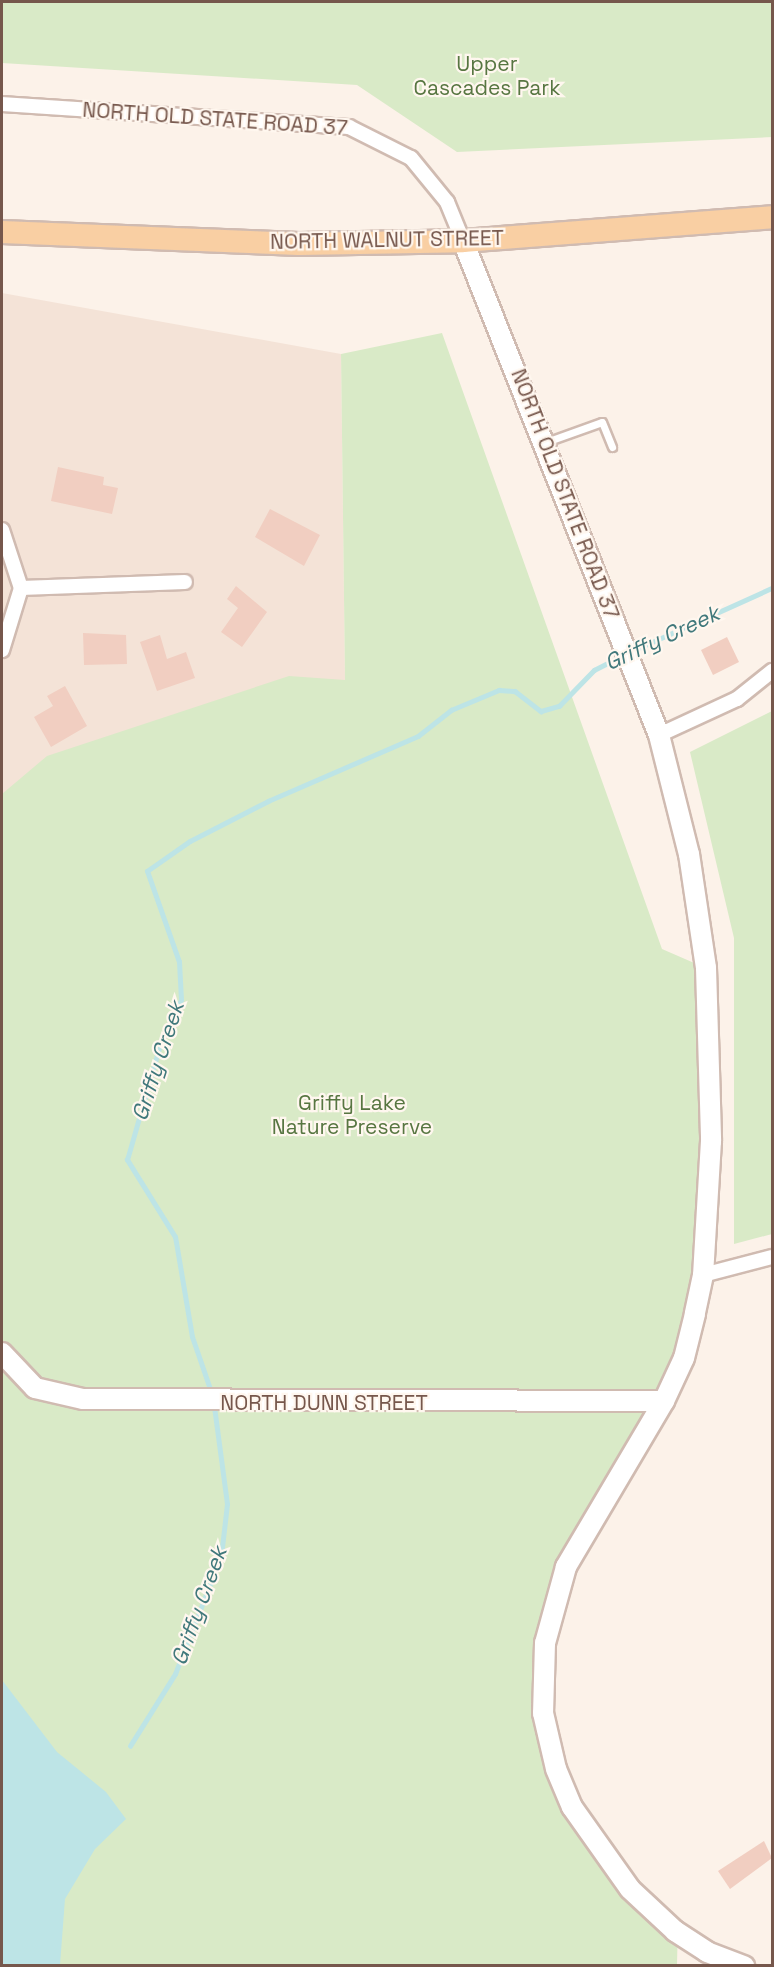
<!DOCTYPE html>
<style>
body{margin:0}
#map{position:relative;width:774px;height:1967px;overflow:hidden;background:#fcf2e9;font-family:"Space Grotesk",sans-serif}
div>[style]{position:absolute}
[style*='--x']{left:calc(var(--x)*1px);top:calc(var(--y)*1px);width:calc(var(--w)*1px);rotate:calc(var(--a)*1deg)}
.residential>*{inset:0;background:#f4e3d7}
.green>*{inset:0;background:#d9eac7}
.water>*{inset:0;background:#bde4e6}
.stream>*{height:4.5px;margin:-2.25px;padding:0 2.25px;transform-origin:2.25px;border-radius:2.25px;background:#bde4e6}
.building>*{inset:0;background:#f1cec1}
.roads{filter:drop-shadow(2px 0 #d0bbb1) drop-shadow(-2px 0 #d0bbb1) drop-shadow(0 2px #d0bbb1) drop-shadow(0 -2px #d0bbb1)}
.lane>*{height:7px;margin:-3.5px;padding:0 3.5px;transform-origin:3.5px;border-radius:3.5px;background:#fff}
.street>*{height:14px;margin:-7px;padding:0 7px;transform-origin:7px;border-radius:7px;background:#fff}
.secondary>*{height:20px;margin:-10px;padding:0 10px;transform-origin:10px;border-radius:10px;background:#fff}
.primary>*{height:22px;margin:-11px;padding:0 11px;transform-origin:11px;border-radius:11px;background:#f9cfa3}
span{translate:-50% -50%;white-space:nowrap;text-align:center;line-height:1.15;-webkit-text-stroke:4.5px #fff7ef;paint-order:stroke}
.park-label{font-size:21px;color:#577641}
.street-label{font-size:21px;color:#76574c}
.water-label{font-size:22px;color:#40787b;font-style:italic}
.frame{position:absolute;inset:0;border:3px solid #76574c;pointer-events:none}
</style>
<div id="map">
<div class="residential">
<div style="clip-path:polygon(2px 293px,341px 354px,345px 680px,2px 834px)"></div>
</div>
<div class="green">
<div style="clip-path:polygon(2px 2px,772px 2px,772px 137px,457px 152px,357px 85px,2px 63px)"></div>
<div style="clip-path:polygon(442px 333px,662px 949px,708px 969px,703px 1275px,684px 1358px,566px 1567px,545px 1643px,556px 1769px,630px 1889px,678px 1920px,677px 1965px,2px 1966px,2px 794px,47px 756px,289px 676px,345px 680px,341px 354px)"></div>
<div style="clip-path:polygon(772px 711px,772px 1234px,734px 1244px,734px 938px,690px 752px)"></div>
</div>
<div class="water">
<div style="clip-path:polygon(2px 1680px,57px 1752px,106px 1792px,126px 1819px,95px 1849px,65px 1899px,60px 1965px,2px 1965px)"></div>
</div>
<div class="stream">
<div style="--x:630;--y:652;--w:156;--a:-24.3"></div>
<div style="--x:212;--y:1395;--w:61;--a:-109"></div>
<div style="--x:192;--y:1337;--w:101;--a:-99.6"></div>
<div style="--x:175;--y:1237;--w:91;--a:-121.9"></div>
<div style="--x:127;--y:1160;--w:127;--a:-74"></div>
<div style="--x:162;--y:1038;--w:42;--a:-63.4"></div>
<div style="--x:181;--y:1000;--w:38;--a:-93"></div>
<div style="--x:179;--y:962;--w:96;--a:-109.4"></div>
<div style="--x:147;--y:871;--w:52;--a:-34.9"></div>
<div style="--x:190;--y:841;--w:88;--a:-27.1"></div>
<div style="--x:268;--y:801;--w:163;--a:-23.4"></div>
<div style="--x:418;--y:736;--w:42;--a:-38.2"></div>
<div style="--x:451;--y:710;--w:52;--a:-22.6"></div>
<div style="--x:499;--y:690;--w:16;--a:4"></div>
<div style="--x:515;--y:691;--w:33;--a:38"></div>
<div style="--x:541;--y:711;--w:19;--a:-16"></div>
<div style="--x:559;--y:706;--w:50;--a:-45.8"></div>
<div style="--x:594;--y:670;--w:31;--a:-27"></div>
<div style="--x:130;--y:1746;--w:85;--a:-58"></div>
<div style="--x:175;--y:1674;--w:127;--a:-68.7"></div>
<div style="--x:221;--y:1556;--w:52;--a:-83.4"></div>
<div style="--x:227;--y:1504;--w:99;--a:-97.6"></div>
</div>
<div class="building">
<div style="clip-path:polygon(58px 467px,104px 477px,103px 485px,118px 488px,112px 514px,51px 501px)"></div>
<div style="clip-path:polygon(270px 509px,320px 535px,304px 566px,255px 537px)"></div>
<div style="clip-path:polygon(236px 586px,267px 612px,242px 647px,221px 632px,238px 608px,227px 599px)"></div>
<div style="clip-path:polygon(83px 633px,126px 635px,127px 664px,84px 665px)"></div>
<div style="clip-path:polygon(160px 635px,167px 659px,186px 652px,195px 678px,157px 691px,140px 642px)"></div>
<div style="clip-path:polygon(727px 637px,739px 662px,713px 675px,701px 650px)"></div>
<div style="clip-path:polygon(65px 686px,87px 726px,51px 747px,34px 717px,53px 706px,47px 696px)"></div>
<div style="clip-path:polygon(764px 1841px,772px 1858px,730px 1889px,718px 1871px)"></div>
</div>
<div class="roads">
<div class="lane">
<div style="--x:546;--y:442;--w:59;--a:-19.7"></div>
<div style="--x:602;--y:422;--w:27;--a:68"></div>
</div>
<div class="street">
<div style="--x:2;--y:104;--w:348;--a:3.8"></div>
<div style="--x:349;--y:127;--w:69;--a:26.6"></div>
<div style="--x:411;--y:158;--w:57;--a:50.7"></div>
<div style="--x:447;--y:202;--w:42;--a:67.7"></div>
<div style="--x:2;--y:530;--w:61;--a:71.9"></div>
<div style="--x:21;--y:588;--w:65;--a:107"></div>
<div style="--x:21;--y:588;--w:164;--a:-2.1"></div>
<div style="--x:659;--y:735;--w:86;--a:-24.8"></div>
<div style="--x:737;--y:699;--w:45;--a:-38.7"></div>
<div style="--x:703;--y:1275;--w:71;--a:-14.6"></div>
</div>
<div class="secondary">
<div style="--x:463;--y:241;--w:531;--a:68.36"></div>
<div style="--x:659;--y:735;--w:123;--a:75.9"></div>
<div style="--x:689;--y:854;--w:115;--a:81.5"></div>
<div style="--x:706;--y:968;--w:173;--a:88.3"></div>
<div style="--x:711;--y:1141;--w:134;--a:93.4"></div>
<div style="--x:703;--y:1275;--w:40;--a:102"></div>
<div style="--x:695;--y:1314;--w:45;--a:104"></div>
<div style="--x:684;--y:1358;--w:47;--a:114.9"></div>
<div style="--x:664;--y:1401;--w:193;--a:120.6"></div>
<div style="--x:566;--y:1567;--w:79;--a:105.4"></div>
<div style="--x:545;--y:1643;--w:70;--a:91.6"></div>
<div style="--x:543;--y:1713;--w:57;--a:76.9"></div>
<div style="--x:556;--y:1769;--w:41;--a:67.2"></div>
<div style="--x:572;--y:1807;--w:100;--a:54.7"></div>
<div style="--x:630;--y:1889;--w:62;--a:43"></div>
<div style="--x:675;--y:1931;--w:38;--a:33"></div>
<div style="--x:707;--y:1952;--w:40;--a:21"></div>
<div style="--x:2;--y:1353;--w:48;--a:46.7"></div>
<div style="--x:35;--y:1388;--w:49;--a:12.9"></div>
<div style="--x:83;--y:1399;--w:581;--a:0.2"></div>
</div>
<div class="primary">
<div style="--x:2;--y:232;--w:297;--a:2.3"></div>
<div style="--x:299;--y:244;--w:164;--a:-1"></div>
<div style="--x:463;--y:241;--w:310;--a:-4.4"></div>
</div>
</div>
<div class="park-label">
<span style="left:487px;top:76px">Upper<br>Cascades Park</span>
<span style="left:352px;top:1115px">Griffy Lake<br>Nature Preserve</span>
</div>
<div class="street-label">
<span style="left:215px;top:119px;rotate:4deg">NORTH OLD STATE ROAD 37</span>
<span style="left:387px;top:240px;rotate:-1deg">NORTH WALNUT STREET</span>
<span style="left:565px;top:494px;rotate:69deg">NORTH OLD STATE ROAD 37</span>
<span style="left:324px;top:1403px">NORTH DUNN STREET</span>
</div>
<div class="water-label">
<span style="left:662px;top:638px;rotate:-25deg">Griffy Creek</span>
<span style="left:158px;top:1061px;rotate:-72deg">Griffy Creek</span>
<span style="left:199px;top:1606px;rotate:-70deg">Griffy Creek</span>
</div>
<div class="frame"></div>
</div>
